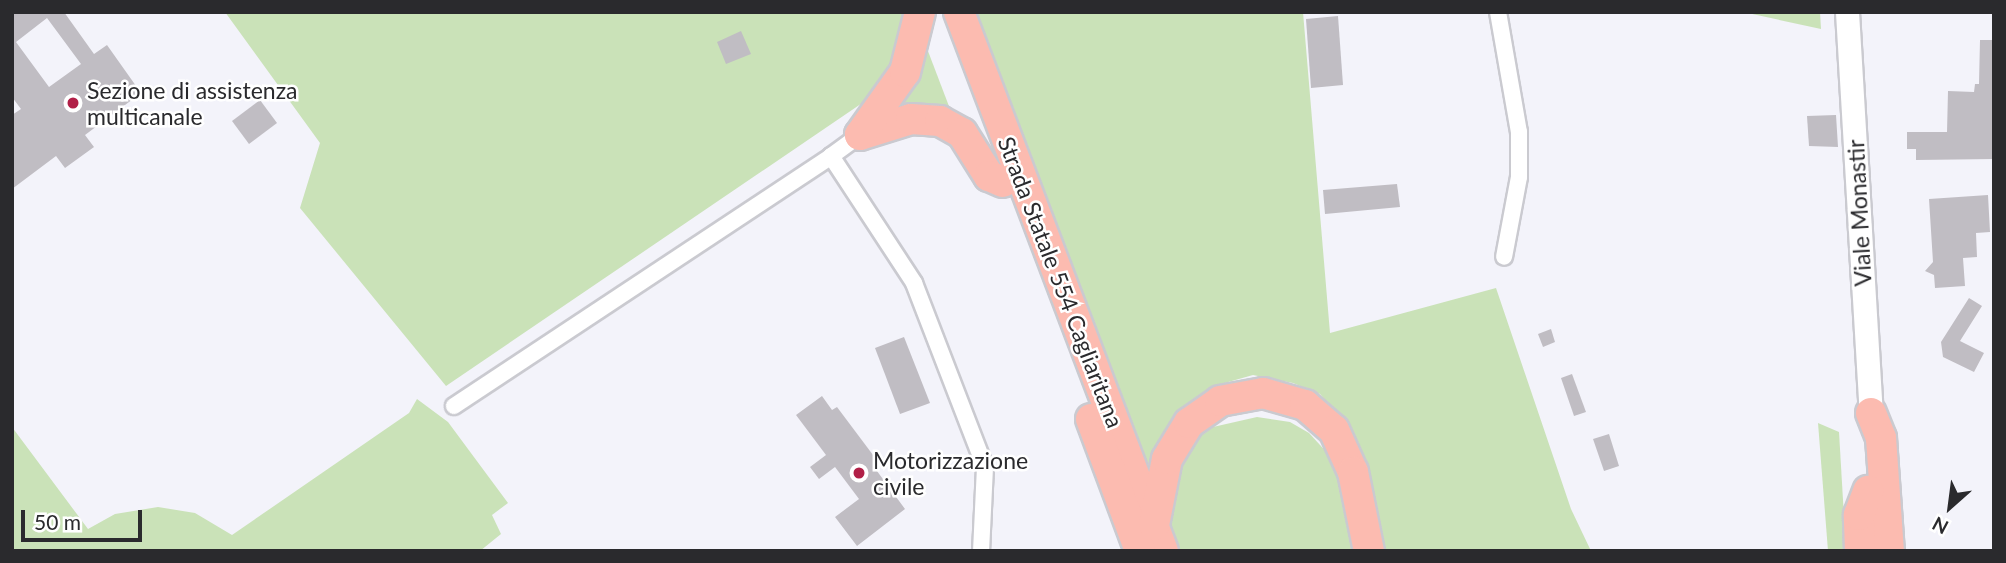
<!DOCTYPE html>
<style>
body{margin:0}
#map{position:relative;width:2006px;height:563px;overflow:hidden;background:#f3f3fa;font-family:Lato,sans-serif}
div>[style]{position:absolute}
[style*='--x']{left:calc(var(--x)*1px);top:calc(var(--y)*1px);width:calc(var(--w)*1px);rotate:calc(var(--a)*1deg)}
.green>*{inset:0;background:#cae2b8}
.building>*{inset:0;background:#c0bdc3}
.roads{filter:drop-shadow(2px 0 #cacad0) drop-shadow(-2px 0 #cacad0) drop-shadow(0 2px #cacad0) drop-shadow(0 -2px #cacad0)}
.street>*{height:16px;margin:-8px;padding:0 8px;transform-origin:8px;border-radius:8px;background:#fff}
.secondary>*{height:23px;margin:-11.5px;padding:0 11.5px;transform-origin:11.5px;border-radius:11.5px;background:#fff}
.highway>*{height:30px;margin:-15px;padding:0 15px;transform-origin:15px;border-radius:15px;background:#fcbbb0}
.dots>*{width:19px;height:19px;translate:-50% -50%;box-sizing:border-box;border:4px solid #fff;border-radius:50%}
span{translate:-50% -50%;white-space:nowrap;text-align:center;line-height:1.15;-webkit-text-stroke:5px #fff;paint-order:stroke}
.poi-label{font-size:23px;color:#2a2a2d}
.left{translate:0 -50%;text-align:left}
.street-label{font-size:23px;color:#2a2a2d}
.frame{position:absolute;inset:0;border:14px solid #2a2a2d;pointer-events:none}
.north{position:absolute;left:1915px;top:472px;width:70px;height:70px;-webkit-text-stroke:5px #fff;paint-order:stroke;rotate:208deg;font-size:19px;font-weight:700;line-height:28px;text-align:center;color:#2a2a2d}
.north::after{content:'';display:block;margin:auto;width:24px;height:32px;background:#2a2a2d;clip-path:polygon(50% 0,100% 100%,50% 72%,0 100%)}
.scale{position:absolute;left:21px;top:510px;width:121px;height:32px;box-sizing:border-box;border:4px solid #2a2a2d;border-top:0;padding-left:9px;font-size:21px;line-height:24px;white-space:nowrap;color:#2a2a2d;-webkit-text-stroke:5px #fff;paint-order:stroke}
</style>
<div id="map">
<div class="green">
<div style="clip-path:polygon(225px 12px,911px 12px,897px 62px,874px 95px,446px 386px,300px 208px,320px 143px)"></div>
<div style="clip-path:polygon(977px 12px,1303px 12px,1330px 333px,1496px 288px,1571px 509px,1591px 551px,1386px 551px,1372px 485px,1345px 424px,1320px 394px,1293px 383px,1253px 375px,1214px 386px,1180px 410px,1150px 473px)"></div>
<div style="clip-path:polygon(1743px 12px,1820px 12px,1821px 29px)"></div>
<div style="clip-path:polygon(923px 38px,955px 122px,901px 117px,892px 100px)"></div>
<div style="clip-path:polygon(417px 399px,448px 422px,508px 503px,492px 515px,501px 534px,480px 551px,12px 551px,12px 427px,88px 529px,115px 514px,158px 507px,195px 513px,232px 535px,409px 413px)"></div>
<div style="clip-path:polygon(1257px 417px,1290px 422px,1309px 433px,1331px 457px,1346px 485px,1358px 551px,1176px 551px,1168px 524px,1172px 475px,1192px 442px,1213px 427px)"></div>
<div style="clip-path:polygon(1818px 423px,1839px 432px,1846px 551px,1828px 551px)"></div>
</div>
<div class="building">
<div style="clip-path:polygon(evenodd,12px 12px,64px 12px,94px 54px,107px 45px,141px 93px,85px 135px,94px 147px,65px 168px,56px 156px,12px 189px,12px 115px,21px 109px,12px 97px,12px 12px,47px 18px,81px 64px,49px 87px,16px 42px,47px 18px)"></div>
<div style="clip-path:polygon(1338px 16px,1343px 85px,1311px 88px,1306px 19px)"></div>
<div style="clip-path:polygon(741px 31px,751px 54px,726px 64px,717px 42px)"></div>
<div style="clip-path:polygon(1980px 40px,1994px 40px,1994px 159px,1916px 160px,1916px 149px,1907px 149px,1907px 132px,1947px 132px,1948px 91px,1974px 92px,1975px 84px,1979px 84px)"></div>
<div style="clip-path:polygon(260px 100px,277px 123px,249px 144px,232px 121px)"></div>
<div style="clip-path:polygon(1836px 115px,1838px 147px,1809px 146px,1807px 116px)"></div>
<div style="clip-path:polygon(1397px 184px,1400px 207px,1325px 214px,1323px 190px)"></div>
<div style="clip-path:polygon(1988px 195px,1990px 232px,1976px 233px,1977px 257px,1963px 258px,1965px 286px,1935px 288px,1934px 275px,1925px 271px,1933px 262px,1929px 199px)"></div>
<div style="clip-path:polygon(1969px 298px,1982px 306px,1960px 341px,1984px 353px,1974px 372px,1943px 357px,1941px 342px)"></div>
<div style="clip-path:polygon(1551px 329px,1555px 342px,1543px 347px,1538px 334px)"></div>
<div style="clip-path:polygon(904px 337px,930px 403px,900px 414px,875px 348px)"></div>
<div style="clip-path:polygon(1572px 374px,1586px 412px,1574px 416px,1561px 378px)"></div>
<div style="clip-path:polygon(822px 396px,832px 410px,837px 407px,879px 463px,874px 467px,905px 509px,857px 546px,835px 517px,859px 499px,835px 467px,819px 479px,810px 467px,826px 455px,796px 415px)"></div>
<div style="clip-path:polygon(1609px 434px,1619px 466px,1604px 471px,1593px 439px)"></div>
</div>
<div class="roads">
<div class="street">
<div style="--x:1498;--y:12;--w:122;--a:80.1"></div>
<div style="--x:1519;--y:132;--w:45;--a:90"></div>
<div style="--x:1519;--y:177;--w:81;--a:100.6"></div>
<div style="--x:860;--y:135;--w:36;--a:144"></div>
<div style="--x:831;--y:156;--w:152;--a:56.8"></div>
<div style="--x:914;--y:283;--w:197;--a:68.9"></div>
<div style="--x:985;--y:467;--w:84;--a:92.7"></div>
<div style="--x:454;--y:406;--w:452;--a:-33.5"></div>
</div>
<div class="secondary">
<div style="--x:1847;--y:12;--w:402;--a:86.6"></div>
</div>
<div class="highway">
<div style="--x:959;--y:12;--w:576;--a:69.27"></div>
<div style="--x:860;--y:135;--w:53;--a:-17.4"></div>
<div style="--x:911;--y:119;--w:29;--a:4"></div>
<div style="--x:940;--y:121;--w:25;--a:29"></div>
<div style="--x:962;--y:133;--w:51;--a:57.9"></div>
<div style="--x:989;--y:176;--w:15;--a:23"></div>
<div style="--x:860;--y:135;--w:77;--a:-54.5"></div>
<div style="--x:905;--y:72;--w:62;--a:-76"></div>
<div style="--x:1871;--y:413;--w:27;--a:68"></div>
<div style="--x:1881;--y:438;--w:113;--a:86"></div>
<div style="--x:1091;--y:419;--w:141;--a:69.6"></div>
<div style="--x:1154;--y:525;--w:67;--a:-78.9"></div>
<div style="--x:1167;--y:459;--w:42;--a:-58.6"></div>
<div style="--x:1189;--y:423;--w:38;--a:-35"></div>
<div style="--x:1220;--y:401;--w:44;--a:-10.5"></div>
<div style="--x:1263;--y:393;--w:44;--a:15.9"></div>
<div style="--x:1305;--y:405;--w:38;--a:41"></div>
<div style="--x:1334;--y:430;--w:46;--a:65.7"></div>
<div style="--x:1353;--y:472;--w:81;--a:78.6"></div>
<div style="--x:1860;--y:551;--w:36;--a:-92"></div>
<div style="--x:1859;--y:515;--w:26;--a:-69"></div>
</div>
</div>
<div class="dots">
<div style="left:73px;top:103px;background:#b11f47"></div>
<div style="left:859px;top:473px;background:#b11f47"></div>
</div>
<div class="poi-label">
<span class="left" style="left:87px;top:103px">Sezione di assistenza<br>multicanale</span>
<span class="left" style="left:873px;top:473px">Motorizzazione<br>civile</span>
</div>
<div class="street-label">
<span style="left:1859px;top:213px;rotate:-93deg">Viale Monastir</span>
<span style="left:1061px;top:282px;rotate:69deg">Strada Statale 554 Cagliaritana</span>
</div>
<div class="frame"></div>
<div class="north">N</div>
<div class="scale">50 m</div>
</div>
